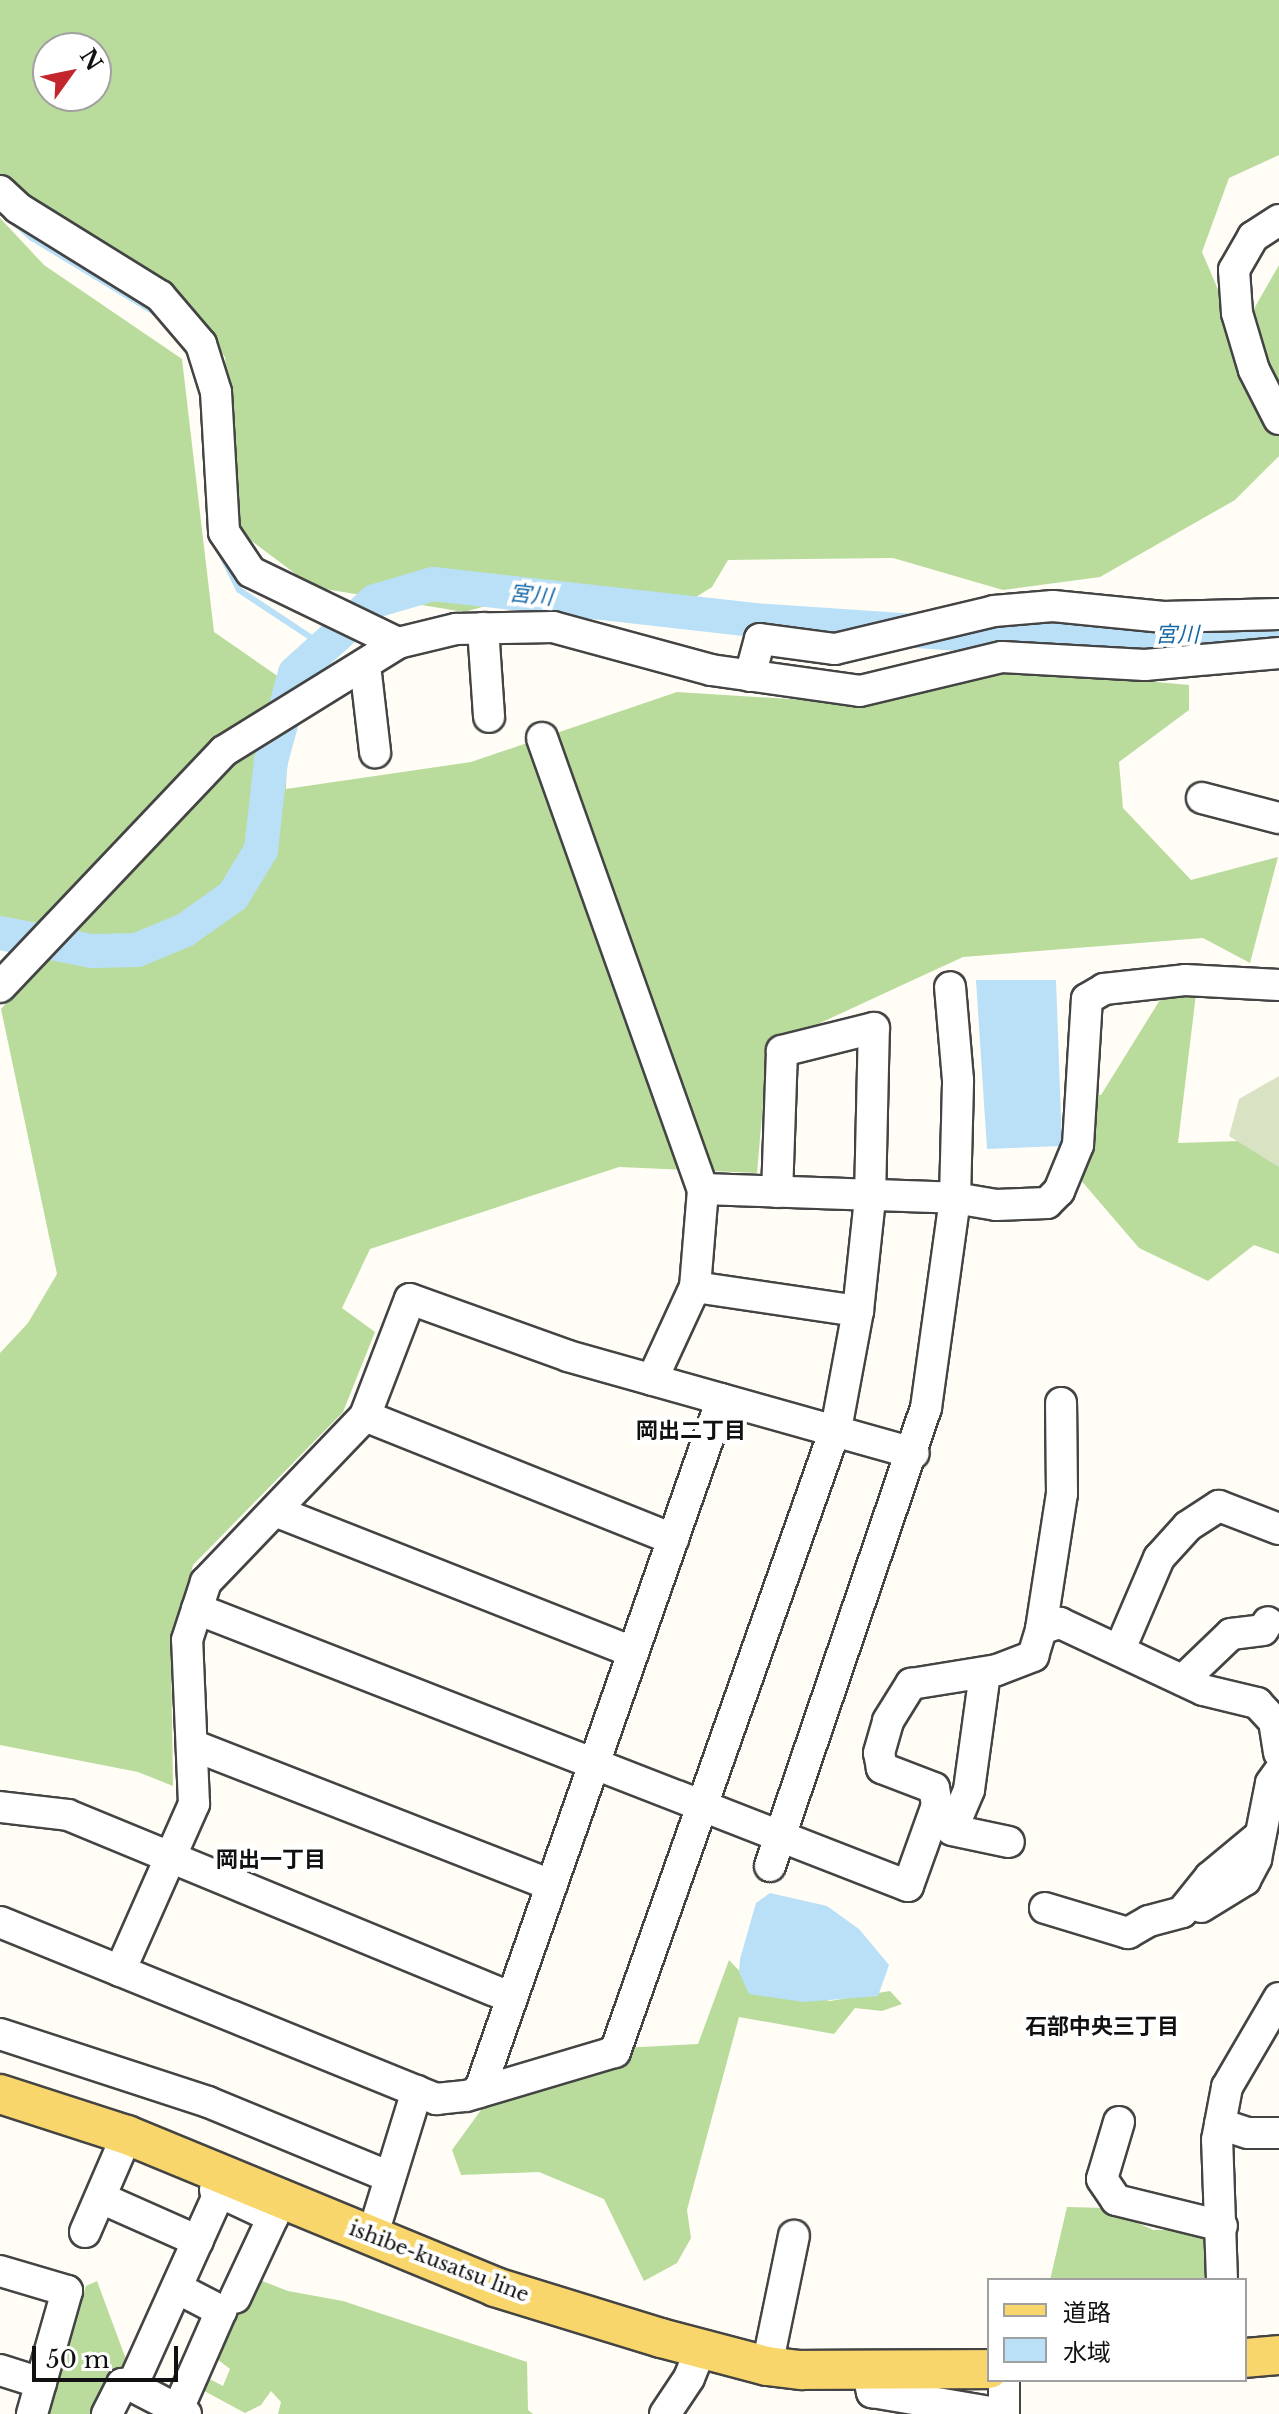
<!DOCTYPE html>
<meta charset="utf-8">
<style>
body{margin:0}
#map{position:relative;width:1279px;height:2414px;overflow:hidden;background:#fffdf5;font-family:"Libre Baskerville","Noto Sans JP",serif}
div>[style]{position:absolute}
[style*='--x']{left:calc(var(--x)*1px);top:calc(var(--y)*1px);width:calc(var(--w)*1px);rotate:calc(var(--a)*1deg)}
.forest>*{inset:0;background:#b9dc9c}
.cemetery>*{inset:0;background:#d9e3c4}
.water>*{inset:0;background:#b9e0f7}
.stream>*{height:6px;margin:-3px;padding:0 3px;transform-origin:3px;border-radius:3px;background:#b9e0f7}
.river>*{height:34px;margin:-17px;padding:0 17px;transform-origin:17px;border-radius:17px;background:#b9e0f7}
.roads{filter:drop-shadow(2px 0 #444) drop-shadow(-2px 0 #444) drop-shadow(0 2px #444) drop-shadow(0 -2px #444)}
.minor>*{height:30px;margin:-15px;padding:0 15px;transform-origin:15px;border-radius:15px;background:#fff}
.major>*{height:38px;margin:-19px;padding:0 19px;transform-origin:19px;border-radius:19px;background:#f9d66b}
span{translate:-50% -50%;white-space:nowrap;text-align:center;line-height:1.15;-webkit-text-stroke:8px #fff;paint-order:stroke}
.street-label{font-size:20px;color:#111}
.water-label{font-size:22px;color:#1768a6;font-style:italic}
.neighbourhood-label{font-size:22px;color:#111;font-weight:700}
.legend{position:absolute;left:987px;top:2278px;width:260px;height:104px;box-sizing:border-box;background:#fff;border:2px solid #a0a0a0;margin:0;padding:10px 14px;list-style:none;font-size:24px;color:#111}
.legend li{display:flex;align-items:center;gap:16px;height:40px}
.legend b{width:40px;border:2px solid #a0a0a0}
.north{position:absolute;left:32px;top:32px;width:80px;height:80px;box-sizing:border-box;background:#fff;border:2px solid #a0a0a0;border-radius:50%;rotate:57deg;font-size:22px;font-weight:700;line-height:32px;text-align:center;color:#111}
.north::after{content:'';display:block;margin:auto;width:28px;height:36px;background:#c4262e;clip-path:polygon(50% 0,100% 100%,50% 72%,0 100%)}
.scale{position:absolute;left:32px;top:2346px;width:146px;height:36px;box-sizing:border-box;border:4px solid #111;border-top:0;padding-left:10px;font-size:24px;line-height:28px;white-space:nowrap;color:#111;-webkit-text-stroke:6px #fff;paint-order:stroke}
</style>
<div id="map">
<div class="forest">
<div style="clip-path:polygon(evenodd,0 0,1279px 0,1279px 155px,1229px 178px,1202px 252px,1279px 432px,1279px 456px,1235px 500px,1100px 577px,1003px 590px,893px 558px,728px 560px,712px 587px,688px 602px,553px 588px,464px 612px,313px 587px,237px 530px,225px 357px,160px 277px,14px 195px,0 174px,0 0,48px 48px,96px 48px,96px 96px,48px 96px,48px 48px)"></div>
<div style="clip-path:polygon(0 218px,44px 265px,182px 359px,214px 632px,289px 684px,286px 789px,471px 762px,677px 692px,868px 704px,1001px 668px,1189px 685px,1189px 710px,1119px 762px,1123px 808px,1191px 880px,1278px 857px,1250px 963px,1203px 938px,963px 957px,768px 1047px,757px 1173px,619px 1167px,370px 1249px,342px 1308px,375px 1332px,343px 1412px,193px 1565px,171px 1652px,173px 1786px,138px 1772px,0 1745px,0 1353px,28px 1323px,57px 1274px,1px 1009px,106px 895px,41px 932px,0 929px)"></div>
<div style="clip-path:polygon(1279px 265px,1279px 402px,1251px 314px)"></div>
<div style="clip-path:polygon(1196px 994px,1178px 1143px,1239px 1141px,1279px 1162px,1279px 1254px,1254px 1245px,1208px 1281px,1139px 1248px,1079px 1178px,1090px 1094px,1101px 1095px,1163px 995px)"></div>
<div style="clip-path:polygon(729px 1960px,746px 1978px,830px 2001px,890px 1991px,902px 2004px,882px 2011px,855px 2008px,834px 2034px,739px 2017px,687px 2210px,691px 2238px,677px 2263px,644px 2281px,604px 2199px,539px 2172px,461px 2175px,452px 2150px,481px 2110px,621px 2048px,698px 2044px)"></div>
<div style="clip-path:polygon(1067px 2207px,1106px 2208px,1153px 2230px,1204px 2230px,1214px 2264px,1210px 2280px,1050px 2280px)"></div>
<div style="clip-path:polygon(252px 2277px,288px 2291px,343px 2301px,527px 2362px,528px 2410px,533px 2414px,278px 2414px,281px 2402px,271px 2391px,261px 2405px,245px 2413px,195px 2386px,200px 2374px,223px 2386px,230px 2369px,208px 2352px)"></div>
<div style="clip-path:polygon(97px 2281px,127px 2362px,110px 2414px,49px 2414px,86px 2286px)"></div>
</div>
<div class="cemetery">
<div style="clip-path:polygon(1279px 1076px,1279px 1167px,1229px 1136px,1239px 1099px)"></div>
</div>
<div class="water">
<div style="clip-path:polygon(976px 980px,1056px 980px,1062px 1146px,987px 1149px)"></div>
<div style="clip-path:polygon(770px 1893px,827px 1906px,859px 1929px,889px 1965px,878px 1996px,804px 2002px,749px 1994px,739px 1972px,740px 1959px,756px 1903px)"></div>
</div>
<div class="stream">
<div style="--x:14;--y:222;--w:24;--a:42"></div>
<div style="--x:32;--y:238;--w:145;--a:31.2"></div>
<div style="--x:212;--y:536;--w:60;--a:63.4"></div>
<div style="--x:239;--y:590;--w:98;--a:33.4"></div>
</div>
<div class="river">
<div style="--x:0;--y:933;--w:94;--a:11.1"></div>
<div style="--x:92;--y:951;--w:45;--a:-1.3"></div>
<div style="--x:137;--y:950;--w:52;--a:-22.6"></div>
<div style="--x:185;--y:930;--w:59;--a:-35.3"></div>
<div style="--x:233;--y:896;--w:54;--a:-58.7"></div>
<div style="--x:261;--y:850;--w:90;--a:-83.6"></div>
<div style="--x:271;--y:761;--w:91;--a:-74.7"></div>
<div style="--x:295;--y:673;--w:108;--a:-42"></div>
<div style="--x:375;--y:601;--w:60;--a:-16.3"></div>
<div style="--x:433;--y:584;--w:323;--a:6.4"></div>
<div style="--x:754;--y:620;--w:207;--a:3.9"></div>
<div style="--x:961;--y:634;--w:318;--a:0.4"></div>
</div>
<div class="roads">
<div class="minor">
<div style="--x:0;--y:191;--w:25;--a:43"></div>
<div style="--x:18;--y:208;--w:167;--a:31.8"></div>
<div style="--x:160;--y:296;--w:63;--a:49.5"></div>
<div style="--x:201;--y:344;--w:50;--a:72.6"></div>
<div style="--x:216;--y:392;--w:140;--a:86.7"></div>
<div style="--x:224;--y:532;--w:48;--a:56"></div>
<div style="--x:251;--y:572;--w:163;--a:25.8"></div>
<div style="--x:1279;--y:220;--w:31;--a:147"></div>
<div style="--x:1253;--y:237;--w:38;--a:120"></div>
<div style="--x:1234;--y:270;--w:43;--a:86"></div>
<div style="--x:1237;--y:313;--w:59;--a:73.4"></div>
<div style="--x:1254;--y:370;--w:55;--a:63"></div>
<div style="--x:483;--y:628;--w:89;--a:86.1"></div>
<div style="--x:365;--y:665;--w:88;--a:83.4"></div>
<div style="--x:750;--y:676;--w:38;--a:-75"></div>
<div style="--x:760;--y:639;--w:76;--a:7.6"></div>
<div style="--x:835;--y:649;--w:163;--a:-13.4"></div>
<div style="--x:994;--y:611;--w:59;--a:-4.8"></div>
<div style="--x:1053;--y:606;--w:111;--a:5.7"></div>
<div style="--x:1163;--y:617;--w:116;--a:-1.5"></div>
<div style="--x:542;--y:738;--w:479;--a:70.4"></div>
<div style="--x:703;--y:1189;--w:252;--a:2"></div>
<div style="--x:955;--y:1198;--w:42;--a:9.7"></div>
<div style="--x:996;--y:1205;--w:51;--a:-2.2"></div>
<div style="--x:1047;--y:1203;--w:17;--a:-45"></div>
<div style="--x:1059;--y:1191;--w:50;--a:-67.6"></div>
<div style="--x:1078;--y:1145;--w:146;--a:-86.5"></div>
<div style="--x:1087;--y:999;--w:20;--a:-30"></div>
<div style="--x:1104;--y:989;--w:81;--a:-6.3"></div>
<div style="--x:1185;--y:980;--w:94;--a:3"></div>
<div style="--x:1202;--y:798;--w:80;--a:14.6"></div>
<div style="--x:0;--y:987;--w:325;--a:-46.5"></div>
<div style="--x:224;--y:751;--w:205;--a:-31.8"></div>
<div style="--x:398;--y:643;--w:60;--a:-13.6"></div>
<div style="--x:456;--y:629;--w:97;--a:-1.2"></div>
<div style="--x:553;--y:627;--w:164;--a:15.2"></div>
<div style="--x:711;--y:670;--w:150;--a:8"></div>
<div style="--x:860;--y:691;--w:146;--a:-13.5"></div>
<div style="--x:1002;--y:657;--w:143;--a:3.2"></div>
<div style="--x:1145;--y:665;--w:135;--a:-5.1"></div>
<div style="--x:695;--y:1287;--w:165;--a:8.4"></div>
<div style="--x:652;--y:1380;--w:102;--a:-65.2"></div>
<div style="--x:695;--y:1287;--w:98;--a:-85.3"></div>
<div style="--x:365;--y:1416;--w:332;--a:21.8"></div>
<div style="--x:275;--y:1511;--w:385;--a:21.5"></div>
<div style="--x:197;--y:1609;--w:763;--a:21.29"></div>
<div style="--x:908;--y:1886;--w:86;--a:-70.3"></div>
<div style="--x:937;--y:1805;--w:17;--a:-100"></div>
<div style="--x:934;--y:1788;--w:56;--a:-159"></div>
<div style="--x:882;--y:1768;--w:15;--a:-101"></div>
<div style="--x:879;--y:1753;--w:33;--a:-74"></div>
<div style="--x:888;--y:1721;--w:44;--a:-58.1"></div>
<div style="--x:911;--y:1684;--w:87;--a:-9.2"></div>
<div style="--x:997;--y:1670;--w:39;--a:-21"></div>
<div style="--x:1033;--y:1656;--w:28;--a:-73"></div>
<div style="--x:1041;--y:1629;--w:20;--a:-18"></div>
<div style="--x:1060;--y:1623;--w:158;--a:25.1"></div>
<div style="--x:1203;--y:1690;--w:56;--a:13.5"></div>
<div style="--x:1257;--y:1703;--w:25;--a:47"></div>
<div style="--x:1274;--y:1721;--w:32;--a:81"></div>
<div style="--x:1041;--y:1629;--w:137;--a:-81.2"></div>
<div style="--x:1062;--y:1494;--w:91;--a:-90.6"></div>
<div style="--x:1120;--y:1649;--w:99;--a:-66.8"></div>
<div style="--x:1159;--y:1558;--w:43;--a:-47.8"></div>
<div style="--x:1188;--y:1526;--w:37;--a:-33"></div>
<div style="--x:1219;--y:1506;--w:64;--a:21"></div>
<div style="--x:985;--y:1673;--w:118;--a:97.8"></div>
<div style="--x:969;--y:1790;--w:43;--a:113"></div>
<div style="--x:952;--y:1830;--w:58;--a:11.9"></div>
<div style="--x:1183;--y:1680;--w:66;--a:-43.8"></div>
<div style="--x:1231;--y:1634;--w:32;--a:-7"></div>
<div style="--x:1263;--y:1630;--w:9;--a:-58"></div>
<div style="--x:192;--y:1745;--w:386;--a:21.3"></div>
<div style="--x:0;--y:1807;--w:68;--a:6.7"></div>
<div style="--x:68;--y:1815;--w:480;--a:22.4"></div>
<div style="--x:770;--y:1866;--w:484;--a:-71.2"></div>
<div style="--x:926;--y:1408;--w:212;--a:-82.1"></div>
<div style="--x:955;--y:1198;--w:118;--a:-88.5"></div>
<div style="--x:958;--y:1080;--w:93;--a:-94.9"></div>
<div style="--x:1201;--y:1907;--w:52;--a:-31.5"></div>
<div style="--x:1245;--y:1880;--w:24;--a:-62"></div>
<div style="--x:1256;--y:1859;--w:77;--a:-78.8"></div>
<div style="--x:1271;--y:1783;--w:14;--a:-54"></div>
<div style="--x:1045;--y:1908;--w:87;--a:16.8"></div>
<div style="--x:1128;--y:1933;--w:24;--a:-30"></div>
<div style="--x:1149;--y:1921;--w:34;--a:-15"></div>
<div style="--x:1182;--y:1912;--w:45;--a:-51.3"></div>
<div style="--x:1210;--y:1877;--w:61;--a:-39.7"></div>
<div style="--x:0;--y:1922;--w:471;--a:22.1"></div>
<div style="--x:436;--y:2099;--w:30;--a:-6"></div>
<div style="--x:466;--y:2096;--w:155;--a:-16.5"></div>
<div style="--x:615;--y:2052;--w:666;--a:-70.53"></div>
<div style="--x:837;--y:1424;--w:115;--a:-79.5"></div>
<div style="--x:858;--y:1311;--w:113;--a:-83.9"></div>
<div style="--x:870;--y:1199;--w:171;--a:-88.7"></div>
<div style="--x:874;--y:1028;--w:95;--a:166"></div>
<div style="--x:782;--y:1051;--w:141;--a:92"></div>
<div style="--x:120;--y:1971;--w:183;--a:-66.1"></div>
<div style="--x:194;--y:1804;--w:164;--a:-92.4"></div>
<div style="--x:187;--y:1640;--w:61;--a:-71.9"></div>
<div style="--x:206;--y:1582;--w:230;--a:-46.2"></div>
<div style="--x:365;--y:1416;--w:125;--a:-69"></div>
<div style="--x:410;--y:1299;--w:168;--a:19.8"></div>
<div style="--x:568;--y:1356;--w:359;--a:15.7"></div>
<div style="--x:0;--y:2034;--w:219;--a:18.1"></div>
<div style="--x:208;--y:2102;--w:197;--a:22.4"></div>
<div style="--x:479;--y:2092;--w:734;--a:-70.68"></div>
<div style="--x:1119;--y:2122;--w:59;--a:106.6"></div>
<div style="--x:1102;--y:2179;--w:25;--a:56"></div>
<div style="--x:1116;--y:2200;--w:109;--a:13.8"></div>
<div style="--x:1220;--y:2124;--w:29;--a:18"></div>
<div style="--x:1248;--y:2133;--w:31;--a:0"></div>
<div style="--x:215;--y:2190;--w:64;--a:25"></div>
<div style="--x:273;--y:2217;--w:89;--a:115.1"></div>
<div style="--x:101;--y:2198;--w:106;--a:23.9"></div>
<div style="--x:85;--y:2232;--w:106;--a:-66.6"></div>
<div style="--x:372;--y:2237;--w:153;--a:-72.9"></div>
<div style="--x:0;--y:2271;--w:70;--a:16.6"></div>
<div style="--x:67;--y:2291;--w:128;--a:105.9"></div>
<div style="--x:1222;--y:2280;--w:140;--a:-92"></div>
<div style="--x:1217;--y:2140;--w:54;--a:-79.3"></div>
<div style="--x:1227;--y:2087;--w:103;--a:-59.7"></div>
<div style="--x:177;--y:2288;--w:50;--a:27.6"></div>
<div style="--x:221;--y:2311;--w:107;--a:113.7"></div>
<div style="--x:767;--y:2366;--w:133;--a:-78.3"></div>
<div style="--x:867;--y:2369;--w:24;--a:78"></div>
<div style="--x:872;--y:2392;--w:132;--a:9.6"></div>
<div style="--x:0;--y:2370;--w:43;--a:17.6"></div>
<div style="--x:1004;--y:2380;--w:34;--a:90"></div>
<div style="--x:107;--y:2414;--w:34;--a:-63"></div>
<div style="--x:122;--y:2384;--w:10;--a:11"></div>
<div style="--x:186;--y:2414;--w:61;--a:-152.6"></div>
<div style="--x:132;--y:2386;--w:230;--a:-65.7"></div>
<div style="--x:665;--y:2414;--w:43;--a:-56.3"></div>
<div style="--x:689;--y:2378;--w:32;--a:-68"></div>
</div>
<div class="major">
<div style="--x:0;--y:2094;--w:133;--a:17.9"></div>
<div style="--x:127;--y:2135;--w:398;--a:22.4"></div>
<div style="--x:495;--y:2287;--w:174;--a:17.1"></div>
<div style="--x:661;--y:2338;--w:110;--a:14.8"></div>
<div style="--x:767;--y:2366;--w:35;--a:7"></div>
<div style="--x:802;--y:2370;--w:187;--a:-0.3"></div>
<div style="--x:1245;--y:2358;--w:34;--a:-5"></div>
</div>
</div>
<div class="street-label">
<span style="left:439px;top:2262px;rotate:21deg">ishibe-kusatsu line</span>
</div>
<div class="water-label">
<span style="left:531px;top:595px;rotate:6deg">宮川</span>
<span style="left:1177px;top:635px">宮川</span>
</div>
<div class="neighbourhood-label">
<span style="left:691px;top:1431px">岡出二丁目</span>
<span style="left:271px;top:1860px">岡出一丁目</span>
<span style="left:1102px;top:2027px">石部中央三丁目</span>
</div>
<ul class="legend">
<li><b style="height:10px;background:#f9d66b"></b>道路</li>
<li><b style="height:22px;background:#b9e0f7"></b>水域</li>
</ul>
<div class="north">N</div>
<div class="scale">50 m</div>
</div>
